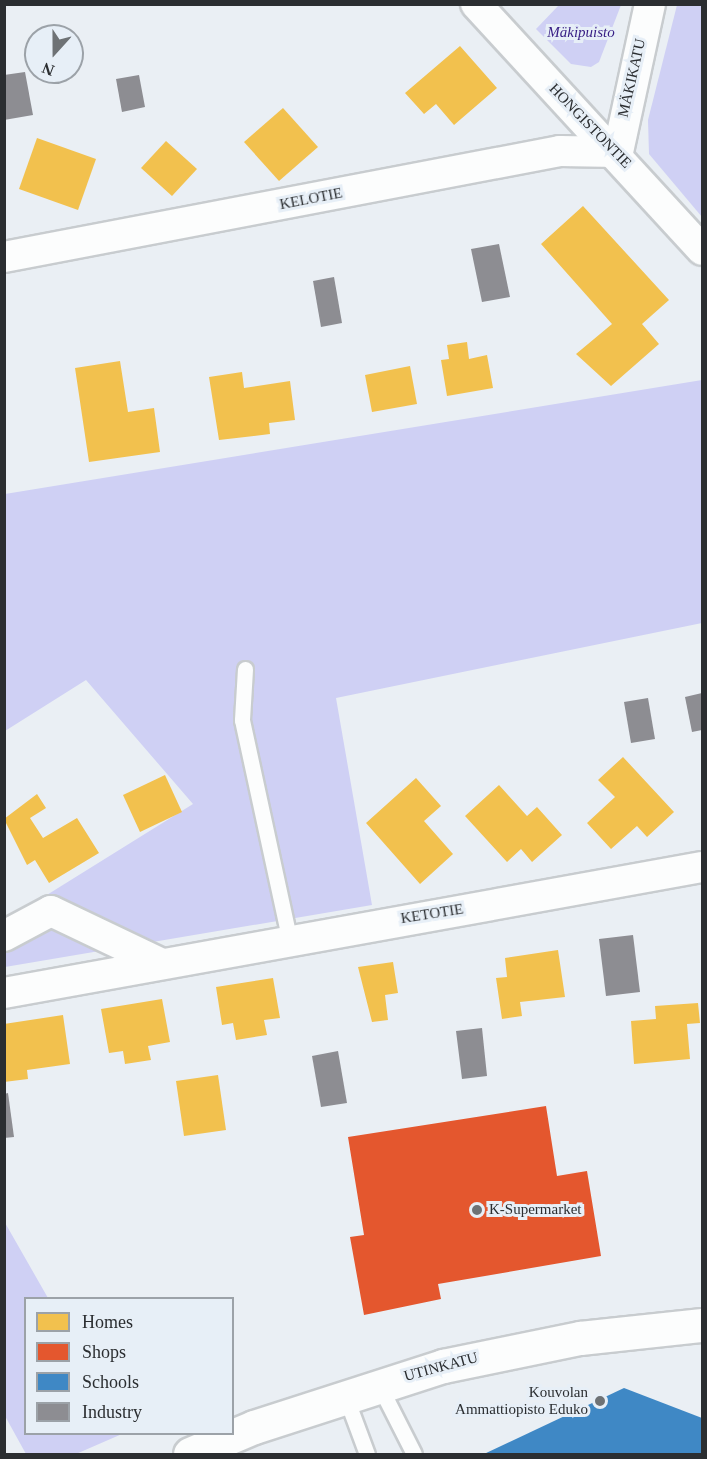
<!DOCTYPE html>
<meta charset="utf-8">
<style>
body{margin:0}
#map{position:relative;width:707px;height:1459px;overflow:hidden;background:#eaeff4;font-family:Georgia,serif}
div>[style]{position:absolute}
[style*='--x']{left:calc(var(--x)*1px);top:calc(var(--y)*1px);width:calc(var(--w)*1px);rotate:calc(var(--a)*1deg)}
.green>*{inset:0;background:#cfd0f4}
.homes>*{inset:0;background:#f2c14e}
.shops>*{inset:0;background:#e4572e}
.schools>*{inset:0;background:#3f88c5}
.industry>*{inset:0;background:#8d8d92}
.roads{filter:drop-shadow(2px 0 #c8cccf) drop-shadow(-2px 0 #c8cccf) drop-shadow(0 2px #c8cccf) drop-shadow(0 -2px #c8cccf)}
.service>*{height:15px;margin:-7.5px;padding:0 7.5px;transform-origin:7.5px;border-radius:7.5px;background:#fcfdfd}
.minor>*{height:30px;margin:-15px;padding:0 15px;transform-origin:15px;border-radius:15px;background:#fcfdfd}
.tertiary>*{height:33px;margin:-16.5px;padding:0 16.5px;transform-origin:16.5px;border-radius:16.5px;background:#fcfdfd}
.dots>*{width:16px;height:16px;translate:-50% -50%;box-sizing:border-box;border:3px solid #e7eff7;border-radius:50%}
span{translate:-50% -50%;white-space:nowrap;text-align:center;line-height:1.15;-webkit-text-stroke:6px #e7eff7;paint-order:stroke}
.park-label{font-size:15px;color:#371e84;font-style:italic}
.street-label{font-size:15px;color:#2b2e31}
.poi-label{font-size:15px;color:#2b2e31}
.left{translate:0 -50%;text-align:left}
.right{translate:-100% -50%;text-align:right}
.frame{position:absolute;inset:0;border:6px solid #2b2e31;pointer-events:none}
.legend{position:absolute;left:24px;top:1297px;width:210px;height:138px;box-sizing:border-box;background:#e7eff7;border:2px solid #9ca2a8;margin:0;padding:8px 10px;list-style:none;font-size:18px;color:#2b2e31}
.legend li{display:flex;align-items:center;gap:12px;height:30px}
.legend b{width:30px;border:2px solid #9ca2a8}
.north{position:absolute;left:24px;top:24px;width:60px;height:60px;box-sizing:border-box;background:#e7eff7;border:2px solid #9ca2a8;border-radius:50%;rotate:201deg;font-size:16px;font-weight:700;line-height:24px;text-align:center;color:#2b2e31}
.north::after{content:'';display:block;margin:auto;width:21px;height:27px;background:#6e7275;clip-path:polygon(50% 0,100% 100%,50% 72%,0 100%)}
</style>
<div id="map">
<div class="green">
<div style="clip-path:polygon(559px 5px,621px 5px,599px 62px,591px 67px,571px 64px,536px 29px)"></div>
<div style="clip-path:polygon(677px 5px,702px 5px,702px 217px,649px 154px,648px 120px)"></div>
<div style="clip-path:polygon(702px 380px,702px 623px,336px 698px,372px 905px,5px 967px,5px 921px,193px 804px,86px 680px,5px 731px,5px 494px)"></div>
<div style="clip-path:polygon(4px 1221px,48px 1298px,26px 1298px,26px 1434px,122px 1434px,76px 1454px,26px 1454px,5px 1416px)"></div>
</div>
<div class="homes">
<div style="clip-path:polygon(460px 46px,497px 88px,454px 125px,436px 104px,424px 114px,405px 93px)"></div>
<div style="clip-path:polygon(283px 108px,318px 147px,279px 181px,244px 142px)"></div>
<div style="clip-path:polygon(37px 138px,96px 159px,78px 210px,19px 189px)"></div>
<div style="clip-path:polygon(166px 141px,197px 169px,172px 196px,141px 168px)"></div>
<div style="clip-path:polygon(583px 206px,669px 300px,642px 324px,659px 344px,611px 386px,576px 354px,612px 324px,541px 244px)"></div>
<div style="clip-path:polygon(467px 342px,469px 359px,487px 355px,493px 388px,447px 396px,441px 360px,449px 359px,447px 345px)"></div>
<div style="clip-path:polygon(120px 361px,128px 412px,154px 408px,160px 452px,89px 462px,75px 368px)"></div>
<div style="clip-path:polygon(410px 366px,417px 404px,372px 412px,365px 375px)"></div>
<div style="clip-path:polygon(242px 372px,244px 388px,290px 381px,295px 420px,269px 423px,270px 434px,219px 440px,209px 377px)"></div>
<div style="clip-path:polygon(623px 757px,674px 812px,647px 837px,637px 826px,611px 849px,587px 823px,615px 797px,598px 780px)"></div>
<div style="clip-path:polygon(165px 775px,182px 812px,140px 832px,123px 795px)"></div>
<div style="clip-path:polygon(416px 778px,441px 806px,424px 821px,453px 854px,420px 884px,366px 823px)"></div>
<div style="clip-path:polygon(499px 785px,527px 816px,537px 807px,562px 835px,532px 862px,521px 849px,507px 862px,465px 816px)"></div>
<div style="clip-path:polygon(37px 794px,46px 808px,30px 818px,43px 838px,77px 818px,99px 853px,49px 883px,35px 860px,27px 865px,4px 819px)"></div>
<div style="clip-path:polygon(558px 950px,565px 997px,520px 1002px,522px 1016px,502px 1019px,496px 978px,507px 977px,505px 958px)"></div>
<div style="clip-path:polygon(393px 962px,398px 993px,385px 995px,388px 1020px,372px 1022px,358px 967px)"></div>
<div style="clip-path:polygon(273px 978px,280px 1018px,264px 1020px,267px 1035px,236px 1040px,233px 1023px,222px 1025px,216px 987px)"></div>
<div style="clip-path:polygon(162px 999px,170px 1042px,148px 1046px,151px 1060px,125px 1064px,123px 1051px,109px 1053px,101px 1009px)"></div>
<div style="clip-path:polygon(698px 1003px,700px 1023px,687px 1024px,690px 1059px,634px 1064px,631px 1021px,656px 1019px,655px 1006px)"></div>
<div style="clip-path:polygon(63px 1015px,70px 1064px,27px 1070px,28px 1079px,4px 1082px,4px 1024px)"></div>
<div style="clip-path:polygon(218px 1075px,226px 1130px,184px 1136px,176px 1081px)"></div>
</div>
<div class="shops">
<div style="clip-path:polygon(546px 1106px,557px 1176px,587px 1171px,601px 1256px,438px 1284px,441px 1299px,364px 1315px,350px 1237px,364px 1235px,348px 1137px)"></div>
</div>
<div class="schools">
<div style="clip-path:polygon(624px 1388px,702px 1418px,702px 1454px,484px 1454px)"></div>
</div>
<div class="industry">
<div style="clip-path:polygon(25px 72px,33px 115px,4px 120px,4px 75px)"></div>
<div style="clip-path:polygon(139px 75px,145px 107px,122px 112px,116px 79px)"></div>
<div style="clip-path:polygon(499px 244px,510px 297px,482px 302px,471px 249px)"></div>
<div style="clip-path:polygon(334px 277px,342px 323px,321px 327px,313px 281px)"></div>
<div style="clip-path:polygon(702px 693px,702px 730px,692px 732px,685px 697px)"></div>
<div style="clip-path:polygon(648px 698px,655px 739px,631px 743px,624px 702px)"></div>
<div style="clip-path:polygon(633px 935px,640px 992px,606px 996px,599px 939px)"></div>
<div style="clip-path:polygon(482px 1028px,487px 1076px,462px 1079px,456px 1031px)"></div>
<div style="clip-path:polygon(338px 1051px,347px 1103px,321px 1107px,312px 1056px)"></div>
<div style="clip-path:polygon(8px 1093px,14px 1137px,4px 1138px,4px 1094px)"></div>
</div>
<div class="roads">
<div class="service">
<div style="--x:245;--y:669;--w:51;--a:93.4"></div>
<div style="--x:242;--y:720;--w:223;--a:77.8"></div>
<div style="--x:379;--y:1385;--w:77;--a:63.1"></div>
<div style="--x:345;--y:1395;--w:63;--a:69.6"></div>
</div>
<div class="minor">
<div style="--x:476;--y:4;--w:334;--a:47.4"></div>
<div style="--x:4;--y:257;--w:566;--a:-10.79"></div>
<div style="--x:560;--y:151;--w:58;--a:1"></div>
<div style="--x:618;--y:152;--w:151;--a:-77.8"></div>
<div style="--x:4;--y:936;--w:53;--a:-28"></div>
<div style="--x:51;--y:911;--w:123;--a:25.5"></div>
<div style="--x:4;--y:993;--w:709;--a:-10.23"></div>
</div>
<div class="tertiary">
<div style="--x:190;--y:1454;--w:69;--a:-22.9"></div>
<div style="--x:254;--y:1427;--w:199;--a:-17.9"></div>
<div style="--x:443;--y:1366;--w:140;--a:-11.6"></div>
<div style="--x:580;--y:1338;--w:123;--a:-6.1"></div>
</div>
</div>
<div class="dots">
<div style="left:477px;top:1210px;background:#6e7275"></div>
<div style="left:600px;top:1401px;background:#6e7275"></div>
</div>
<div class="park-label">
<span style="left:581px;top:33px">Mäkipuisto</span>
</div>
<div class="street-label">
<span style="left:632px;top:78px;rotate:-77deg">MÄKIKATU</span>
<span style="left:590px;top:126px;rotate:46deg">HONGISTONTIE</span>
<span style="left:311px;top:199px;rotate:-11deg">KELOTIE</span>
<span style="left:432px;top:914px;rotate:-9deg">KETOTIE</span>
<span style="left:441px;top:1367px;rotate:-15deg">UTINKATU</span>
</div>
<div class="poi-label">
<span class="left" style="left:489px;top:1210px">K-Supermarket</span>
<span class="right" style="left:588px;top:1401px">Kouvolan<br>Ammattiopisto Eduko</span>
</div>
<div class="frame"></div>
<ul class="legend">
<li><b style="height:16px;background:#f2c14e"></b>Homes</li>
<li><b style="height:16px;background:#e4572e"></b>Shops</li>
<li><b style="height:16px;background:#3f88c5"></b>Schools</li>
<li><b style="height:16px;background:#8d8d92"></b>Industry</li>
</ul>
<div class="north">N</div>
</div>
